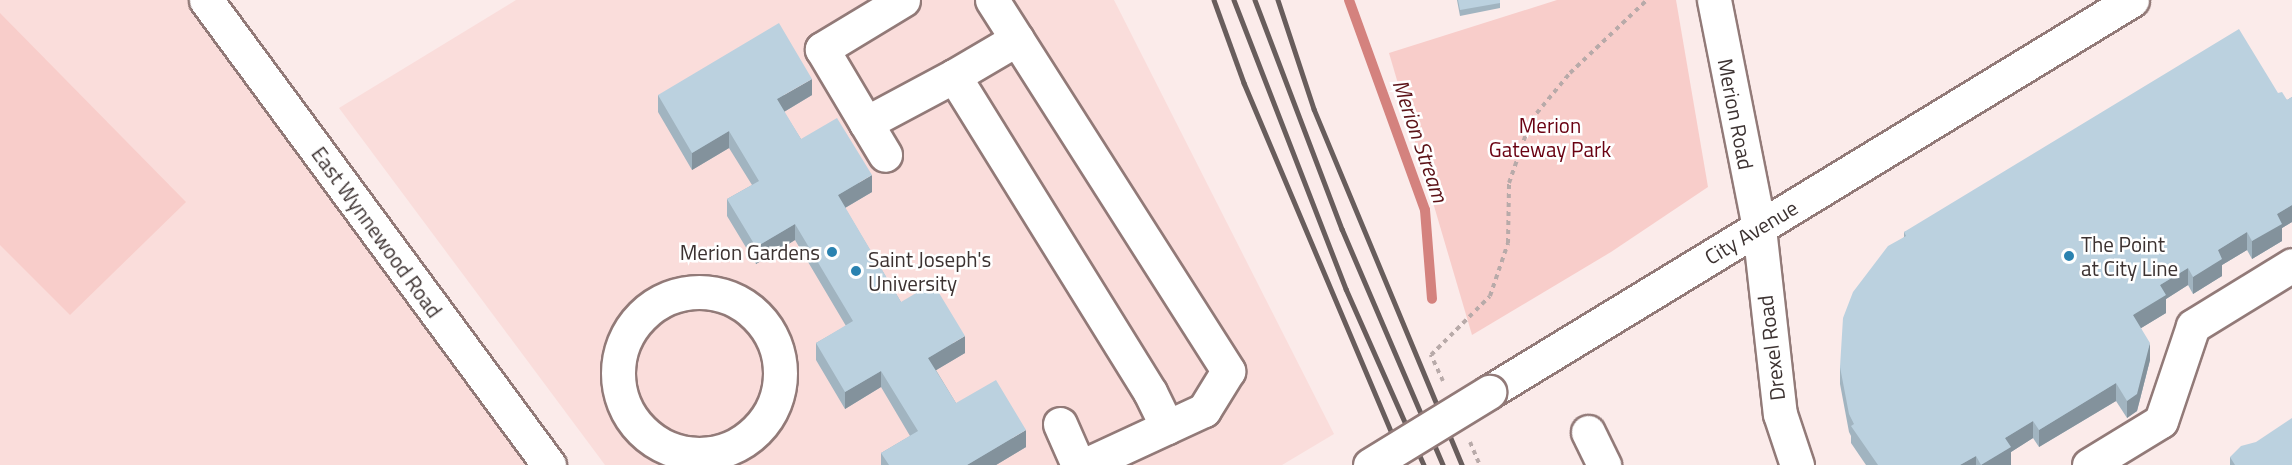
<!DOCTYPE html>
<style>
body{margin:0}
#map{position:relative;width:2292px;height:465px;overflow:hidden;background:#fbebea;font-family:"Titillium Web",sans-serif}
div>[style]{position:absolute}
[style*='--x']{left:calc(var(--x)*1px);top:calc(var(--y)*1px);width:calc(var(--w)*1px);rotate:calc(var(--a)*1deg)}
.built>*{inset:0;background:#fadddb}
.green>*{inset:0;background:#f8cdca}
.stream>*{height:10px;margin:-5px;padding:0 5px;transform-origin:5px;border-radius:5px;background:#d4827e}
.path>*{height:4px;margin-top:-2px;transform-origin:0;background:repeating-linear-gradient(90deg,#b8aaa9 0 4.5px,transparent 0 9px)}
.roads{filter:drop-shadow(2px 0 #927a78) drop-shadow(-2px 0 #927a78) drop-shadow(0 2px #927a78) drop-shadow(0 -2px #927a78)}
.minor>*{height:33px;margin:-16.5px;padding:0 16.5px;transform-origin:16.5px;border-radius:16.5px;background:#fff}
.minor>.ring{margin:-16.5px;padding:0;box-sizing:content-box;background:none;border:33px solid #fff;border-radius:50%}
.highway>*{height:33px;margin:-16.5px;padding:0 16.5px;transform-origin:16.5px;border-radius:16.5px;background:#fff}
.rail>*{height:4.5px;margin:-2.25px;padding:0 2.25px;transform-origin:2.25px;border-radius:2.25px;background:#685d5c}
.bridges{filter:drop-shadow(2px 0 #927a78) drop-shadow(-2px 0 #927a78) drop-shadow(0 2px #927a78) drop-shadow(0 -2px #927a78)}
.highway-bridge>*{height:33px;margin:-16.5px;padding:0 16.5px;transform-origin:16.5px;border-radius:16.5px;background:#fff}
.wall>*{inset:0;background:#a1b4c0}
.shaded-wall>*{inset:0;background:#83929c}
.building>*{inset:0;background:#bbd1df}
.dots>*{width:16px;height:16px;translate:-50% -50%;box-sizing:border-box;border:3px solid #fff;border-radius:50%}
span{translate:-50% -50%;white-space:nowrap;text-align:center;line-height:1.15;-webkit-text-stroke:5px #fff;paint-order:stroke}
.street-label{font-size:21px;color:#3c3231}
.park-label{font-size:21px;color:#6a0212}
.poi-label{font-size:21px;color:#3c3231}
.left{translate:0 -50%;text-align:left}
.right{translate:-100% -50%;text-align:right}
.water-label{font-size:22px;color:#5c1217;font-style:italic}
</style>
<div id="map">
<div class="built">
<div style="clip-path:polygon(0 0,205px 0,543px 465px,0 465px)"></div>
<div style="clip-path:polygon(516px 0,1114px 0,1334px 434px,1282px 465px,605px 465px,339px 108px)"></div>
</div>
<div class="green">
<div style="clip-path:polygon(1557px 0,1676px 0,1708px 187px,1611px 252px,1472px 335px,1389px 53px)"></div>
<div style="clip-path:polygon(0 13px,186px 202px,70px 315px,0 245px)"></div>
</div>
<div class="stream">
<div style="--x:1349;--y:0;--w:223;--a:70.1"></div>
<div style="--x:1425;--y:210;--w:89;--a:85.5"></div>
</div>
<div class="path">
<div style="--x:1443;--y:381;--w:29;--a:-115"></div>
<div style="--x:1431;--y:355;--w:83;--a:-45"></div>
<div style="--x:1490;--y:296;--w:56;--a:-71.2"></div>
<div style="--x:1508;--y:243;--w:60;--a:-89"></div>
<div style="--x:1509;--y:183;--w:67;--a:-70.8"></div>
<div style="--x:1531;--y:120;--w:61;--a:-50.3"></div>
<div style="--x:1570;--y:73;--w:106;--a:-43.5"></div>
<div style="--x:1470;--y:442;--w:25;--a:67"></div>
</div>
<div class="roads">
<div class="minor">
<div style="--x:206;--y:0;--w:578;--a:53.59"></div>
<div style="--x:903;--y:0;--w:95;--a:148.8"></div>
<div style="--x:822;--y:49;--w:86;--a:59.3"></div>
<div style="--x:866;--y:123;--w:100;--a:-28.1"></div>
<div style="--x:954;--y:76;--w:372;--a:58.2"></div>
<div style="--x:1150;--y:392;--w:39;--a:64"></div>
<div style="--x:992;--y:0;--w:440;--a:57.5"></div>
<div style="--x:1228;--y:371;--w:46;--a:121.6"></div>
<div style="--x:1204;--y:410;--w:131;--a:155.2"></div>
<div style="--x:1714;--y:0;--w:232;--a:78.8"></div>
<div style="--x:1759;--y:228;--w:187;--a:83.6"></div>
<div style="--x:1780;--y:414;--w:54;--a:71.6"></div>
<div style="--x:954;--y:76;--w:73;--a:-30.4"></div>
<div style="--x:866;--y:123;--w:37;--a:59"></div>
<div class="ring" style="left:618px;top:292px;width:129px;height:129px"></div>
<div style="--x:1060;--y:424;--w:45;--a:66.3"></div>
<div style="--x:1588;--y:432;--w:37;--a:64"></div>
<div style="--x:2089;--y:465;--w:84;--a:-31.4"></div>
<div style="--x:2161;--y:421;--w:100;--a:-71.4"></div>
<div style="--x:2193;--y:326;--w:116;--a:-31.6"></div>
</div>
<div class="highway">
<div style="--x:1489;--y:392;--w:753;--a:-31.37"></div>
</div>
</div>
<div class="rail">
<div style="--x:1214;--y:0;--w:88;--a:70.1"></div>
<div style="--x:1244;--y:83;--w:415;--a:67.1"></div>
<div style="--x:1234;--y:0;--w:310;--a:68.8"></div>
<div style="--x:1346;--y:289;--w:193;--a:66.1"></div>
<div style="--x:1255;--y:0;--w:245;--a:69.2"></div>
<div style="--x:1342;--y:229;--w:257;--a:66.8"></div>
<div style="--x:1278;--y:0;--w:115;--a:71.7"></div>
<div style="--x:1314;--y:109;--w:386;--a:67.4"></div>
</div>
<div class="bridges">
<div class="highway-bridge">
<div style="--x:1370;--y:465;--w:140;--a:-31.5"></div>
</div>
</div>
<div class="wall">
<div style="clip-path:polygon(1457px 0,1500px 0,1500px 8px,1460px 16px)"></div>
<div style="clip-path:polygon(2278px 93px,2287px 100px,2292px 97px,2292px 222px,2282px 228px,2282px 241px,2252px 259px,2247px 250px,2222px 265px,2222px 276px,2193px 294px,2188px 285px,2166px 299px,2166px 313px,2141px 328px,2150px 360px,2137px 411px,2127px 418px,2116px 401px,2039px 447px,2033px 438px,2011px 452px,2010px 465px,1866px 465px,1851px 443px,1851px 436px,1849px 432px,1840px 384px,1840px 367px,1904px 237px,1904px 232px)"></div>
<div style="clip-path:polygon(658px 95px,812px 95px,784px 112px,801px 139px,872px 192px,845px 208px,901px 302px,965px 353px,936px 370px,956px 403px,1026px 447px,996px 465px,881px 465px,881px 453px,910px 436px,881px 387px,845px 409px,816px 360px,816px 343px,846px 326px,795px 240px,756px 264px,727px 216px,727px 199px,752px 185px,729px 148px,692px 170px,658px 112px)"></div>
<div style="clip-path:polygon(2230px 457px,2292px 465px,2230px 465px)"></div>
</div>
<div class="shaded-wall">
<div style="clip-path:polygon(812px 79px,812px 95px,777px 116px,777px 99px)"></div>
<div style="clip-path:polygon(729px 131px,729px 148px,692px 170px,692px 153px)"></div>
<div style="clip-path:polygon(872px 175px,872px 192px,838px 212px,838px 195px)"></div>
<div style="clip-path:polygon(2292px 205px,2292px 222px,2282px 228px,2282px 241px,2252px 259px,2252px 241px,2277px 214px)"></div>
<div style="clip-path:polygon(795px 224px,795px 240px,756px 264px,756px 247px)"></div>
<div style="clip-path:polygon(2247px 232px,2247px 250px,2222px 265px,2222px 276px,2193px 294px,2193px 277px,2218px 250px)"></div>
<div style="clip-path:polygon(2188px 268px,2188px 285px,2166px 299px,2166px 313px,2133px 333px,2133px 315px,2160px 285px)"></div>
<div style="clip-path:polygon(965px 336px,965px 353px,928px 375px,928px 358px)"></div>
<div style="clip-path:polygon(2150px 343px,2150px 360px,2137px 411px,2127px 418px,2127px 401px)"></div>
<div style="clip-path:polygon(881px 371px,881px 387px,845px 409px,845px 392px)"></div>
<div style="clip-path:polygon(2116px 383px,2116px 401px,2039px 447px,2039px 430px)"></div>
<div style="clip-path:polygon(2033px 421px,2033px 438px,2011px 452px,2011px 465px,1981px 465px,2005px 438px)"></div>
<div style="clip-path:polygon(1026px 430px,1026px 447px,996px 465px,967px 465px)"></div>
<div style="clip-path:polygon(1976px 456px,1976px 465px,1960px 465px)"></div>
</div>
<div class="building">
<div style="clip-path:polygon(1458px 0,1500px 0,1500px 3px,1460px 10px)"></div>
<div style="clip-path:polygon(779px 23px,812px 79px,777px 99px,801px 139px,837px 118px,872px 175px,838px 195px,901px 302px,933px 283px,965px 336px,928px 358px,956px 403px,996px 380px,1026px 430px,967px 465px,889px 465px,881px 453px,918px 431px,881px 371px,845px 392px,816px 343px,853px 321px,795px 224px,756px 247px,727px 199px,759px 181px,729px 131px,692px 153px,658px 95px)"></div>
<div style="clip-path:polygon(2239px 29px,2278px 93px,2282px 92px,2287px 100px,2292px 97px,2292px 205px,2277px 214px,2282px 224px,2252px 241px,2247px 232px,2218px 250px,2222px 259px,2193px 277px,2188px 268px,2160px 285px,2166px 295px,2133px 315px,2150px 343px,2137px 394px,2127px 401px,2116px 383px,2039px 430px,2033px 421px,2005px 438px,2011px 447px,1981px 465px,1976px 456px,1960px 465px,1878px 465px,1851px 426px,1854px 424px,1849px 414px,1840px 367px,1843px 318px,1853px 292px,1888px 246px,1906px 236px,1904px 232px)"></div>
<div style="clip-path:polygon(2292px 418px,2292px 465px,2235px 465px,2230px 457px,2241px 446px,2256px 442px)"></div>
</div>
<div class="dots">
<div style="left:832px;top:252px;background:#2a82b0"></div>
<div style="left:2069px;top:256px;background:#2a82b0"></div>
<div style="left:856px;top:271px;background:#2a82b0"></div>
</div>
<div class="street-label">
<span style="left:1736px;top:114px;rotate:79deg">Merion Road</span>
<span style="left:377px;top:232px;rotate:54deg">East Wynnewood Road</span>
<span style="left:1751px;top:232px;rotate:-31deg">City Avenue</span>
<span style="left:1771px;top:348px;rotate:-97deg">Drexel Road</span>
</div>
<div class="park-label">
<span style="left:1550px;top:137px">Merion<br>Gateway Park</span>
</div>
<div class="poi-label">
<span class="left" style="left:2081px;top:256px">The Point<br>at City Line</span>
<span class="right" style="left:820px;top:252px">Merion Gardens</span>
<span class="left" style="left:868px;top:271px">Saint Joseph's<br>University</span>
</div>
<div class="water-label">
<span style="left:1420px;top:141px;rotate:71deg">Merion Stream</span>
</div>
</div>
